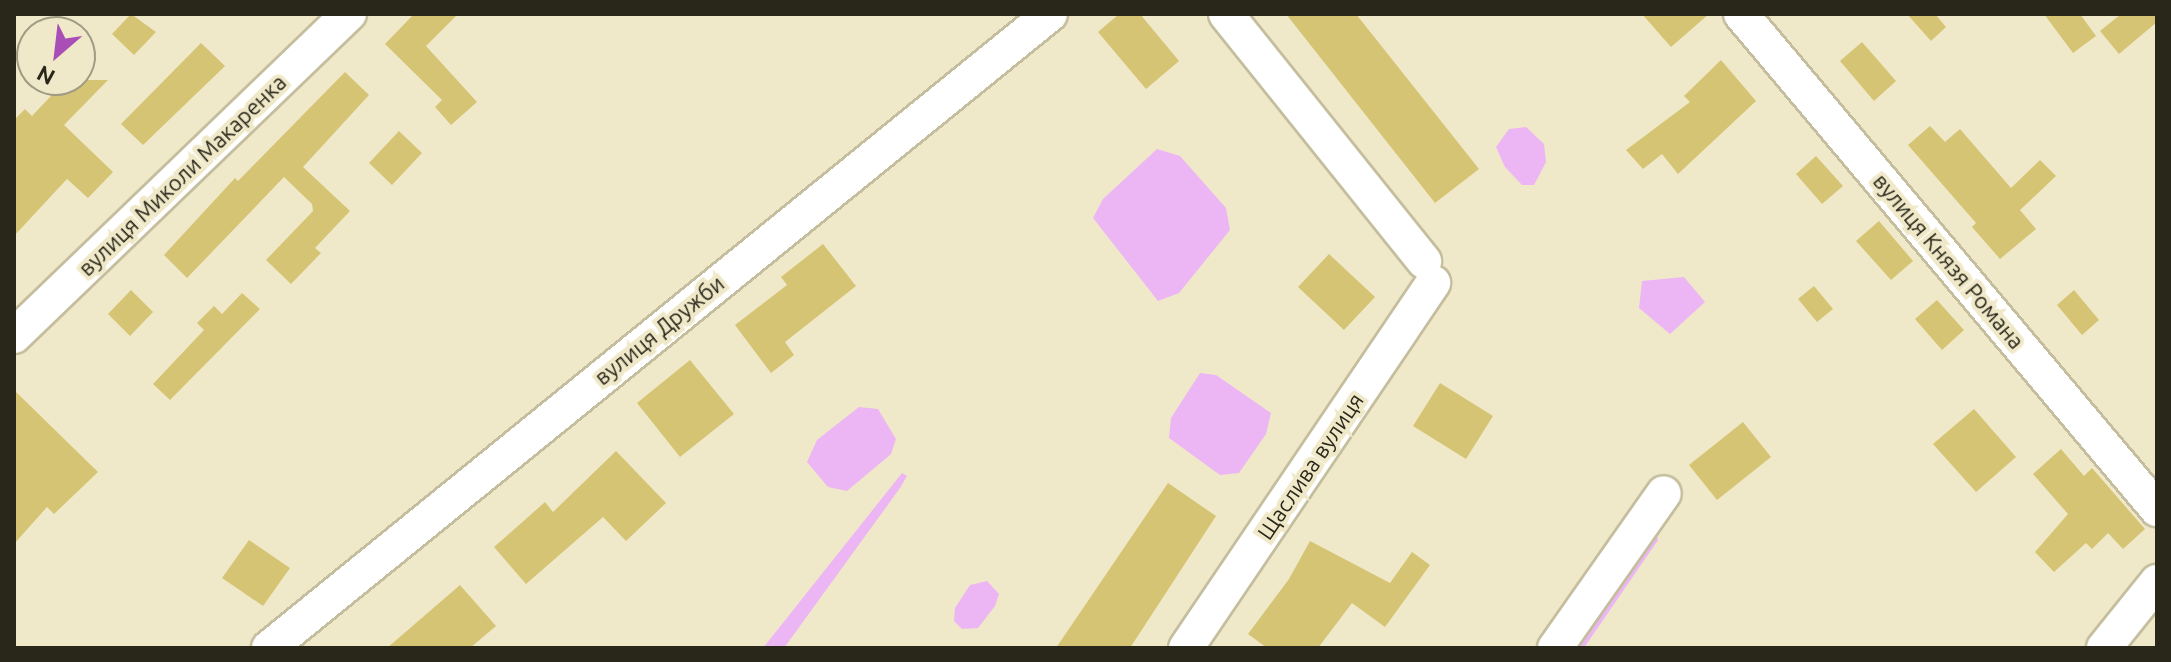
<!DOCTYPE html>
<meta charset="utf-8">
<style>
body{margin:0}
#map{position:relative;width:2171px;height:662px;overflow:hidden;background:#f0e9c9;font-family:Ubuntu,sans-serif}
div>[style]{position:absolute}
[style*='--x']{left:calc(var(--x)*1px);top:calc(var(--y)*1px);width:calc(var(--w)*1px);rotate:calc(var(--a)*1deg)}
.water>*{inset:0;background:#ecb5f4}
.stream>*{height:8px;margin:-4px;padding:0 4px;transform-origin:4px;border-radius:4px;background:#ecb5f4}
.building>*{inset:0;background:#d5c473}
.roads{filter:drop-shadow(2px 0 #c4be9e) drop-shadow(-2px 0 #c4be9e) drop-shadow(0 2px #c4be9e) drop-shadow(0 -2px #c4be9e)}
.minor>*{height:34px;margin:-17px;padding:0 17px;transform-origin:17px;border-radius:17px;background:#fff}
span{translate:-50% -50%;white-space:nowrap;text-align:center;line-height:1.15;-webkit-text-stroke:8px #f0e9c9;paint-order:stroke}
.street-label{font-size:22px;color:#29261a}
.frame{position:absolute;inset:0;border:16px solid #29261a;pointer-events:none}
.north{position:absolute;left:16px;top:16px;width:80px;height:80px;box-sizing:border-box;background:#f0e9c9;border:2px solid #a09b83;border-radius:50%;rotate:208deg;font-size:22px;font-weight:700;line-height:32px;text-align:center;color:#29261a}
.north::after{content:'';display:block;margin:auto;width:28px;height:36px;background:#a94db7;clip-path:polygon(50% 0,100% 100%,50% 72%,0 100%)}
</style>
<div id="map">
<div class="water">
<div style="clip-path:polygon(1526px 127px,1544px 144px,1546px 162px,1534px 185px,1522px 185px,1505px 167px,1496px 147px,1509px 129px)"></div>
<div style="clip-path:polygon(1157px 149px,1180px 156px,1226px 208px,1230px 230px,1179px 293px,1158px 301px,1093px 218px,1103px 199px)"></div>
<div style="clip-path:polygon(1684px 277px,1705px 302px,1670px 334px,1639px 308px,1642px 281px)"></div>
<div style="clip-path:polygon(1200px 373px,1216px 375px,1271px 413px,1266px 434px,1239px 473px,1220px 475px,1169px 438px,1171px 418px)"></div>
<div style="clip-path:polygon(859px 407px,878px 409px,896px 439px,891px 454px,847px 491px,828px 487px,807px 462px,817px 440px)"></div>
<div style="clip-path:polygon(902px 473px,907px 476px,900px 488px,784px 648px,763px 648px)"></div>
<div style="clip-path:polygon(987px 581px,999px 594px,995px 606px,978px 628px,962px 629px,954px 621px,955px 608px,970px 585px)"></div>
</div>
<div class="stream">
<div style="--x:1579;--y:648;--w:132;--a:-55.5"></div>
</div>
<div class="building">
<div style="clip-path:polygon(131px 14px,156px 32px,134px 55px,112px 34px)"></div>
<div style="clip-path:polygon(414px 14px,458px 14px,426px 46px,477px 102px,451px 125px,435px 107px,442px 100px,385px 44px)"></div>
<div style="clip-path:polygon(1119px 14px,1140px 14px,1179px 61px,1146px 89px,1098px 32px)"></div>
<div style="clip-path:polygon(1286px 14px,1356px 14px,1479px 169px,1435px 203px)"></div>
<div style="clip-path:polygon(1642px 14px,1709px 14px,1671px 47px)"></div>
<div style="clip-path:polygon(1907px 14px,1935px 14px,1946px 27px,1931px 41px)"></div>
<div style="clip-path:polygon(2044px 14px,2080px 14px,2096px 36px,2073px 53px)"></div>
<div style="clip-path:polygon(2121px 14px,2157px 14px,2157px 22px,2119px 54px,2100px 31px)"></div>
<div style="clip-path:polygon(1862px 42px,1896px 81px,1874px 101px,1840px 61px)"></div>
<div style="clip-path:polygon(201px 43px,225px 66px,143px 145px,121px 124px)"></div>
<div style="clip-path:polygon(1721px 60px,1756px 101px,1678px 174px,1662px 154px,1643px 169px,1626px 150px,1690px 102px,1684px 96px)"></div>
<div style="clip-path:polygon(345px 72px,369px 95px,303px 167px,350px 211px,315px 248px,321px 253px,291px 284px,266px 260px,313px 211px,312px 204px,284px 177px,187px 278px,164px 255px,235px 178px,238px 181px)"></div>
<div style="clip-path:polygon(66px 80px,108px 80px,64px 125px,113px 172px,88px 198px,67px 179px,14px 236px,14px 120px,25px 109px,32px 116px)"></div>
<div style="clip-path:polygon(1930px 126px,1945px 142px,1960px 129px,2011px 188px,2040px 160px,2056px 176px,2020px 210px,2036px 229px,2000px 259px,1972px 227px,1976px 223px,1908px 145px)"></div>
<div style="clip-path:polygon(399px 131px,422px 153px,392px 185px,369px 163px)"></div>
<div style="clip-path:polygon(1816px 156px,1843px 186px,1822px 204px,1796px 174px)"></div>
<div style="clip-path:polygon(1879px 221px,1913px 261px,1891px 280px,1856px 241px)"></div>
<div style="clip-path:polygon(823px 244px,856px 286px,785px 342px,794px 355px,771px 373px,735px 325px,787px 285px,781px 277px)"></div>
<div style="clip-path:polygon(1329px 254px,1375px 297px,1344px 330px,1298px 287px)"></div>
<div style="clip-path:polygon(1814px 286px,1833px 309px,1817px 322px,1798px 299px)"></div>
<div style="clip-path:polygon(131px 290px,153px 312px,130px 336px,108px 314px)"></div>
<div style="clip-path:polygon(2074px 290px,2099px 320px,2082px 335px,2057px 305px)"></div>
<div style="clip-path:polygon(242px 293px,260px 309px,170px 400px,153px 384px,204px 330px,197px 323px,214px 306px,222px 314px)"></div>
<div style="clip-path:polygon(1937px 300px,1964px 330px,1942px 350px,1915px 319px)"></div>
<div style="clip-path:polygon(690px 360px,734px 414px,680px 457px,637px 403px)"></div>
<div style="clip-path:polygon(1440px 383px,1493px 416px,1466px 459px,1413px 426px)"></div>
<div style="clip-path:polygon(14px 390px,98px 472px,54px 514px,47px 507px,14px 544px)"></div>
<div style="clip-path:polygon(1974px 409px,2016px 457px,1976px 492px,1933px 444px)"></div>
<div style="clip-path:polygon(1743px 422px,1771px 457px,1717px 500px,1689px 465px)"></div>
<div style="clip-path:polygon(2061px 449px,2084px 476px,2092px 468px,2145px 529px,2123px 549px,2108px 533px,2092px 549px,2086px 543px,2054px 572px,2035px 552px,2068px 514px,2033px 474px)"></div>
<div style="clip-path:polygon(616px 451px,666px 503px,626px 541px,603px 517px,526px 584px,494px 547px,545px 502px,553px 512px)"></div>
<div style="clip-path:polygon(1168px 483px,1216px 516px,1130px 648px,1056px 648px)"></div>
<div style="clip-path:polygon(249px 540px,290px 568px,263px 606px,222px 578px)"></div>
<div style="clip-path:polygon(1310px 541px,1390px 583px,1412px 552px,1430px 565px,1385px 627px,1352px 603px,1318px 648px,1267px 648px,1248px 634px,1289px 579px)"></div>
<div style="clip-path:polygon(460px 585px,496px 626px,470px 648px,387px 648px)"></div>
</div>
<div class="roads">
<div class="minor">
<div style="--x:1226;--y:14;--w:317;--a:51.3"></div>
<div style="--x:1741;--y:14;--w:647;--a:49.96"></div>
<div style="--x:14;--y:336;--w:465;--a:-43.9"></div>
<div style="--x:269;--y:648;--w:1006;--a:-39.07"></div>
<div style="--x:1186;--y:648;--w:441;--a:-55.9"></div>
<div style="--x:1555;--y:648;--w:189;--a:-54.9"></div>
<div style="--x:2104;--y:648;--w:85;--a:-51.2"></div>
</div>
</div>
<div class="street-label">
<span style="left:182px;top:175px;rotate:-44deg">вулиця Миколи Макаренка</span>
<span style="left:1949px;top:261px;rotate:50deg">вулиця Князя Романа</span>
<span style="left:659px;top:330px;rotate:-39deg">вулиця Дружби</span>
<span style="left:1310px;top:466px;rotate:-56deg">Щаслива вулиця</span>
</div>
<div class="frame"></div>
<div class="north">N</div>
</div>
